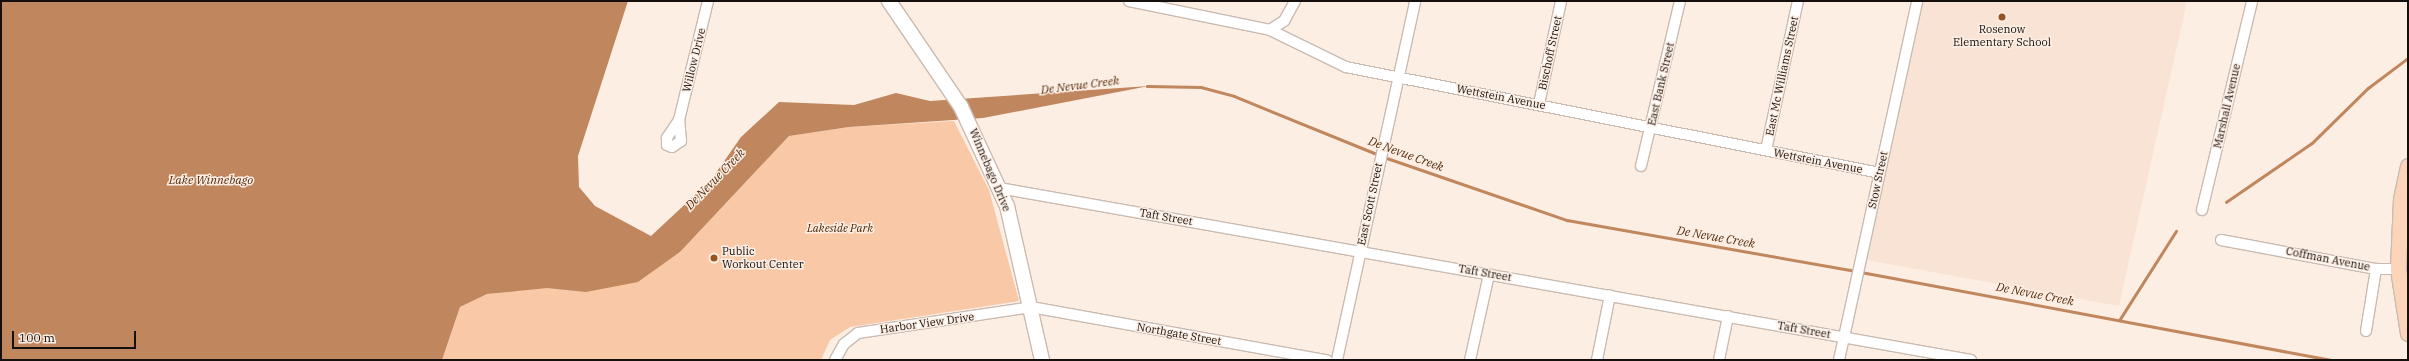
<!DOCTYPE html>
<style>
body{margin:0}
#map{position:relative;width:2409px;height:361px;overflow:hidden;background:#fdeee4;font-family:"IBM Plex Serif",serif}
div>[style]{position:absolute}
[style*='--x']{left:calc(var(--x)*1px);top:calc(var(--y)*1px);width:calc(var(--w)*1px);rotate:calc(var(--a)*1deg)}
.built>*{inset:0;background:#f9e3d4}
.green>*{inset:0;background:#f8c8a7}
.water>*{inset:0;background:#c0875e}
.stream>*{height:2.5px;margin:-1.25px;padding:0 1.25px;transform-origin:1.25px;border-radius:1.25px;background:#c0875e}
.roads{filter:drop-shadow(1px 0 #c9bbb1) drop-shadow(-1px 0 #c9bbb1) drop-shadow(0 1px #c9bbb1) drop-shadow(0 -1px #c9bbb1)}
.street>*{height:10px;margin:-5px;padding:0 5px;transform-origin:5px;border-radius:5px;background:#fff}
.secondary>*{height:14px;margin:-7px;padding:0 7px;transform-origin:7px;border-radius:7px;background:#fff}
.primary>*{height:15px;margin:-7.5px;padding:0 7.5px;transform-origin:7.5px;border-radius:7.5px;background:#fbd4b9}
.dots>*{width:11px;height:11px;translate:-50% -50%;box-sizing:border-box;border:2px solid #fdeee4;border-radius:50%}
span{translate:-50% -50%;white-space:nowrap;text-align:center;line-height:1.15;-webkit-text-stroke:3px #fdeee4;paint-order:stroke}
.poi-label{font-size:11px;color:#15100d}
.left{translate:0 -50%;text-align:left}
.street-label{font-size:11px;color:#15100d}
.park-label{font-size:11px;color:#4a2403;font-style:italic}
.water-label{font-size:12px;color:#532c0c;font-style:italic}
.frame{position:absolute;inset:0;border:2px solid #15100d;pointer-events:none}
.scale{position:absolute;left:12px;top:331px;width:124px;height:18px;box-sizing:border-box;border:2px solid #15100d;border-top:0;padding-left:5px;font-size:12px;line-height:14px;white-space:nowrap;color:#15100d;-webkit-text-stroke:3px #fdeee4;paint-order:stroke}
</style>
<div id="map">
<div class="built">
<div style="clip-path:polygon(1917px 1px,2187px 1px,2119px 306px,1861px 259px)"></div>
</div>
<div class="green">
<div style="clip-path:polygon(954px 121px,989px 190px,1019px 301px,850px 327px,830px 340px,821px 360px,442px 360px,460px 307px,487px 294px,511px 289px,638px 282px,680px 252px,789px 136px,849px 127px)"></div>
</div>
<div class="water">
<div style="clip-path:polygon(1px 1px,628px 1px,578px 156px,579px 187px,595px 206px,651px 236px,711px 180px,741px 137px,779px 102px,854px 105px,896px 93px,930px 101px,1149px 86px,983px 118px,849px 127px,789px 136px,680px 252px,638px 282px,586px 292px,547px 288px,487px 294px,460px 307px,442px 360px,1px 360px)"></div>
</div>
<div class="stream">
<div style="--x:1147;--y:86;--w:54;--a:1.1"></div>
<div style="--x:1201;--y:87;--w:34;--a:15"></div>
<div style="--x:1234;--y:96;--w:157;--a:22.1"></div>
<div style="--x:1384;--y:157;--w:194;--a:19"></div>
<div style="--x:1567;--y:220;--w:293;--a:10"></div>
<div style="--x:2226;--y:202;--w:104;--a:-34.5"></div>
<div style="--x:2312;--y:143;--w:78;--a:-44.5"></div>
<div style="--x:2368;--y:88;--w:50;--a:-36.9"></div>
<div style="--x:1861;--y:272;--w:477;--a:10.6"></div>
<div style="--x:2120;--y:319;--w:104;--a:-57.5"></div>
</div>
<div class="roads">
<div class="street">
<div style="--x:1129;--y:1;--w:144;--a:11.6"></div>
<div style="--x:1270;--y:30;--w:85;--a:26"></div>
<div style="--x:1346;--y:67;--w:544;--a:11.23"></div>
<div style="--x:1270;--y:30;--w:17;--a:-33"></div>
<div style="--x:1284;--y:21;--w:23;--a:-61"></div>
<div style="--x:1539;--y:104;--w:105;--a:-77.9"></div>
<div style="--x:679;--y:120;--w:22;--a:124"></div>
<div style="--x:667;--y:138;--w:7;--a:90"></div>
<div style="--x:667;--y:145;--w:5;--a:22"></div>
<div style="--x:672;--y:147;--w:11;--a:-34"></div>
<div style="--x:681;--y:141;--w:21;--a:-95"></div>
<div style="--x:679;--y:120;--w:122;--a:-76.3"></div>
<div style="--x:1766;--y:150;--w:152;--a:-77.9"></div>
<div style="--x:1641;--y:166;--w:170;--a:-76.7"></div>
<div style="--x:999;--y:188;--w:987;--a:10.03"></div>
<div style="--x:2202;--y:210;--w:215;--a:-76.5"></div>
<div style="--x:2221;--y:240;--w:158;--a:10.6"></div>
<div style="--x:2376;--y:269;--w:22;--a:0"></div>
<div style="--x:2366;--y:331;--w:63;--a:-80.8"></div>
<div style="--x:835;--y:360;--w:18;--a:-61"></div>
<div style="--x:844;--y:344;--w:18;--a:-38"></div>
<div style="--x:858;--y:333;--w:175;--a:-8.5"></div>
<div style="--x:1031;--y:307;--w:301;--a:10.2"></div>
<div style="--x:1337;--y:360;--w:367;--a:-77.7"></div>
<div style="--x:1470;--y:360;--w:88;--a:-77.5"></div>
<div style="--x:1597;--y:360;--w:66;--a:-78.7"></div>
<div style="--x:1719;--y:360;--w:45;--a:-78.4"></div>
<div style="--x:1839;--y:360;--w:367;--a:-77.7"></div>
</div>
<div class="secondary">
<div style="--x:889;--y:1;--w:128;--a:55.8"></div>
<div style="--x:961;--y:107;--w:109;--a:65.1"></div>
<div style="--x:1007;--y:206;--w:158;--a:77.2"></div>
</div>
<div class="primary">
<div style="--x:2408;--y:166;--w:34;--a:102"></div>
<div style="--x:2401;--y:199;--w:70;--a:92.5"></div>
<div style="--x:2398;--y:269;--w:65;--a:81.1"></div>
</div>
</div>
<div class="dots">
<div style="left:2002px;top:17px;background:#95541f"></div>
<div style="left:714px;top:258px;background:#95541f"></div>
</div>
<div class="poi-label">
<span style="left:2002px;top:36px">Rosenow<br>Elementary School</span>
<span class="left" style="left:722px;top:258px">Public<br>Workout Center</span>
</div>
<div class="street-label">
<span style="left:1550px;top:53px;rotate:-78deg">Bischoff Street</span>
<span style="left:694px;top:60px;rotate:-76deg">Willow Drive</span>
<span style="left:1782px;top:76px;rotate:-78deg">East Mc Williams Street</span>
<span style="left:1661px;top:84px;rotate:-77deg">East Bank Street</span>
<span style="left:1501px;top:97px;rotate:11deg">Wettstein Avenue</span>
<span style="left:2227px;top:106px;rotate:-77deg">Marshall Avenue</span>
<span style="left:1818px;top:161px;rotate:11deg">Wettstein Avenue</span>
<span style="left:990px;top:170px;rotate:67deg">Winnebago Drive</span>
<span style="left:1878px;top:180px;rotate:-78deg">Stow Street</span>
<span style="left:1370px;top:204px;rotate:-78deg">East Scott Street</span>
<span style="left:1166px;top:217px;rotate:10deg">Taft Street</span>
<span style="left:2328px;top:259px;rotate:11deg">Coffman Avenue</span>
<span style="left:1485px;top:273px;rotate:10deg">Taft Street</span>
<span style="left:927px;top:323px;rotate:-8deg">Harbor View Drive</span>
<span style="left:1804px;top:330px;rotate:10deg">Taft Street</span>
<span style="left:1179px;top:334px;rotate:10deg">Northgate Street</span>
</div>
<div class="park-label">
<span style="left:840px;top:228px">Lakeside Park</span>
</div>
<div class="water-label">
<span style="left:1080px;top:85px;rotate:-7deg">De Nevue Creek</span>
<span style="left:1406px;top:154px;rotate:20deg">De Nevue Creek</span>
<span style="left:715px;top:179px;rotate:-46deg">De Nevue Creek</span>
<span style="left:211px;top:180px">Lake Winnebago</span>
<span style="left:1716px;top:237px;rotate:10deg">De Nevue Creek</span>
<span style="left:2035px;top:294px;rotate:11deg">De Nevue Creek</span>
</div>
<div class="frame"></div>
<div class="scale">100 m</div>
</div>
